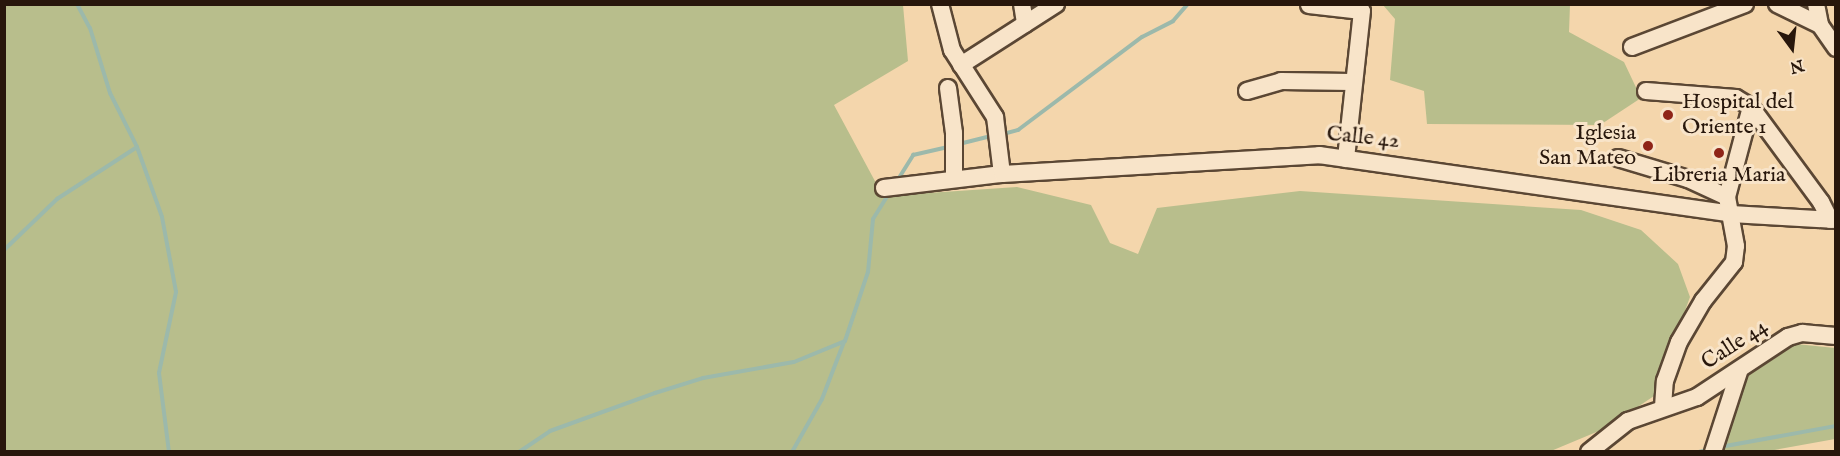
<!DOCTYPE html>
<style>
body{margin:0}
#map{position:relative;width:1840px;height:456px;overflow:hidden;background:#f4d6ac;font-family:"IM FELL English",serif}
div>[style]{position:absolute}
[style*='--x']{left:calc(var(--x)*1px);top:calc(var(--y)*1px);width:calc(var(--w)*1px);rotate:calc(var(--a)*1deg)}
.green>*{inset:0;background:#b8be8c}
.stream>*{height:4px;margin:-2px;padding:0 2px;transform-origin:2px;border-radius:2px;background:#9cb9ab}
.roads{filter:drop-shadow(2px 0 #5b4734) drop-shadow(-2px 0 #5b4734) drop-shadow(0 2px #5b4734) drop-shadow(0 -2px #5b4734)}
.minor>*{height:16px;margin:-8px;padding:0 8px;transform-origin:8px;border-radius:8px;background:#f8e4c9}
.dots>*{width:16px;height:16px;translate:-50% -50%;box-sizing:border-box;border:3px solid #f8e4c9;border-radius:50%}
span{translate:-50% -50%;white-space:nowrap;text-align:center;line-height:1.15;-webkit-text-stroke:6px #f8e4c9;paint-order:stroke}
.poi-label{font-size:22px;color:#28170c}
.left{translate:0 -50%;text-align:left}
.right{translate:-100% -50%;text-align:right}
.street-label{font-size:22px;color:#28170c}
.frame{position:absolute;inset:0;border:6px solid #28170c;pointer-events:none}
.north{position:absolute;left:1762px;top:18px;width:60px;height:60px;-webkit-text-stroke:4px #f8e4c9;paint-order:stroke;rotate:165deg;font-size:16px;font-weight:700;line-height:24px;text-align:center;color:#28170c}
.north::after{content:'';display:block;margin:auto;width:21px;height:27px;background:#28170c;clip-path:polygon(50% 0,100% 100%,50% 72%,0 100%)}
</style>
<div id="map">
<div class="green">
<div style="clip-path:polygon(4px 5px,903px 5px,908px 61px,834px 105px,883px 196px,1017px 187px,1091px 205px,1110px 243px,1138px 254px,1157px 208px,1300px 191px,1581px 210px,1641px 230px,1678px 264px,1690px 297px,1654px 396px,1606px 428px,1551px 451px,5px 451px)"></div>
<div style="clip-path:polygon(1383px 5px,1570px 5px,1569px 32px,1624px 62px,1641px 98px,1600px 125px,1427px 124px,1424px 91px,1390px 80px,1395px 19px)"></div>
<div style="clip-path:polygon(1796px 344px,1835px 348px,1835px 439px,1769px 451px,1721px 452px,1748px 376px)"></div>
</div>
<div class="stream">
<div style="--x:77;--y:4;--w:27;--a:62"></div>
<div style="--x:90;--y:28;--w:68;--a:72.9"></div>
<div style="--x:110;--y:93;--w:60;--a:63.4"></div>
<div style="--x:137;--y:147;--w:74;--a:70.3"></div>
<div style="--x:162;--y:217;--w:76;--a:79.4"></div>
<div style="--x:176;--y:292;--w:83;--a:101.9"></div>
<div style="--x:159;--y:373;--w:80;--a:82.8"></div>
<div style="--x:1003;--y:134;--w:16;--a:-15"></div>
<div style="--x:1018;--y:130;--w:155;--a:-36.9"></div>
<div style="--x:1142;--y:37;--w:35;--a:-27"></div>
<div style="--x:1173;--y:21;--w:23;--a:-49"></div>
<div style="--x:959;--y:144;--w:34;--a:-14"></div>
<div style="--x:897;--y:181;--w:31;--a:-58"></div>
<div style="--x:913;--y:155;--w:37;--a:-13"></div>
<div style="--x:4;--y:250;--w:74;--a:-43.9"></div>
<div style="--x:57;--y:199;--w:95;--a:-33"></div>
<div style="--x:1720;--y:447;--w:118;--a:-10.3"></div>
<div style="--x:519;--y:452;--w:37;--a:-34"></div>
<div style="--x:550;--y:431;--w:112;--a:-19.9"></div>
<div style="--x:655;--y:393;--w:50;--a:-17.4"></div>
<div style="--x:703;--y:378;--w:92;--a:-10"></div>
<div style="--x:794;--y:362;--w:55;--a:-22.4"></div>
<div style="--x:845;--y:341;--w:73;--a:-71.6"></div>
<div style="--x:868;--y:272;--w:53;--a:-84.6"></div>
<div style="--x:873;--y:219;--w:31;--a:-58"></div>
<div style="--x:792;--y:452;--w:61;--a:-60.5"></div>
<div style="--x:822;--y:399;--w:61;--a:-68.9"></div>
<div style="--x:1699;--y:452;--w:11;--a:-15"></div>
</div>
<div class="roads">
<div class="minor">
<div style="--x:940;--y:4;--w:48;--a:75.4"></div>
<div style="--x:952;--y:50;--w:80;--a:57.3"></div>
<div style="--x:995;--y:117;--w:57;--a:83"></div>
<div style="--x:1022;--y:4;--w:20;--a:81"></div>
<div style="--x:1777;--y:4;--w:48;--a:26"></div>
<div style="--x:1816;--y:4;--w:21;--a:79"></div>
<div style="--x:1820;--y:25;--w:28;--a:55"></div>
<div style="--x:1309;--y:5;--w:53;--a:6.5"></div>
<div style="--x:1362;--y:11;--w:149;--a:96.2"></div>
<div style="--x:1632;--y:47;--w:121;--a:-20.8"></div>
<div style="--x:961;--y:65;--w:113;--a:-32.7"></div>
<div style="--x:948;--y:88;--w:45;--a:82.4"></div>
<div style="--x:954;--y:133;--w:46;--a:90"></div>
<div style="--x:1247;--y:91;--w:35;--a:-16"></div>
<div style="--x:1281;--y:81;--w:70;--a:0.8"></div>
<div style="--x:1646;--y:91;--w:90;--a:4.4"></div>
<div style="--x:1736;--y:98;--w:17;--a:31"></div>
<div style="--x:1751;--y:107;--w:118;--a:53.6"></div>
<div style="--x:1821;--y:202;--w:20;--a:63"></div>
<div style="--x:1618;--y:158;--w:73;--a:16.7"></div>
<div style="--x:1688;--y:179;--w:43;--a:24.8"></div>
<div style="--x:884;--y:188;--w:119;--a:-6.8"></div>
<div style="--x:1002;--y:174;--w:318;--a:-3.4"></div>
<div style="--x:1319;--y:155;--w:416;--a:8.1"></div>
<div style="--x:1731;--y:214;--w:105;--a:3.3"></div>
<div style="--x:1663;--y:407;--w:26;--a:-86"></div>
<div style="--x:1665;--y:381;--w:41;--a:-70.3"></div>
<div style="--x:1679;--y:342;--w:48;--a:-59.7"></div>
<div style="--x:1703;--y:301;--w:50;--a:-51.5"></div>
<div style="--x:1734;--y:262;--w:16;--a:-83"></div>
<div style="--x:1736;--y:246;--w:50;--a:-100.4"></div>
<div style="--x:1727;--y:197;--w:93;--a:-75.1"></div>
<div style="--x:1589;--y:452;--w:50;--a:-38.5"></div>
<div style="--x:1628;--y:421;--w:73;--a:-19.2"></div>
<div style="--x:1697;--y:397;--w:109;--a:-33.4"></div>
<div style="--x:1788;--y:337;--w:15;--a:-16"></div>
<div style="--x:1802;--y:333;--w:34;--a:5"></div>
<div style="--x:1713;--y:452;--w:87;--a:-72"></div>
</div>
</div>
<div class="dots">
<div style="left:1668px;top:115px;background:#8f2418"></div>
<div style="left:1648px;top:146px;background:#8f2418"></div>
<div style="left:1719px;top:153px;background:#8f2418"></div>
</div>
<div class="poi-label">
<span class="left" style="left:1682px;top:115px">Hospital del<br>Oriente 1</span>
<span class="right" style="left:1636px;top:146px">Iglesia<br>San Mateo</span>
<span style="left:1719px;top:176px">Libreria Maria</span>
</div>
<div class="street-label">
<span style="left:1363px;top:138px;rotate:6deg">Calle 42</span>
<span style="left:1735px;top:345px;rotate:-33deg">Calle 44</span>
</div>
<div class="frame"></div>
<div class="north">N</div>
</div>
